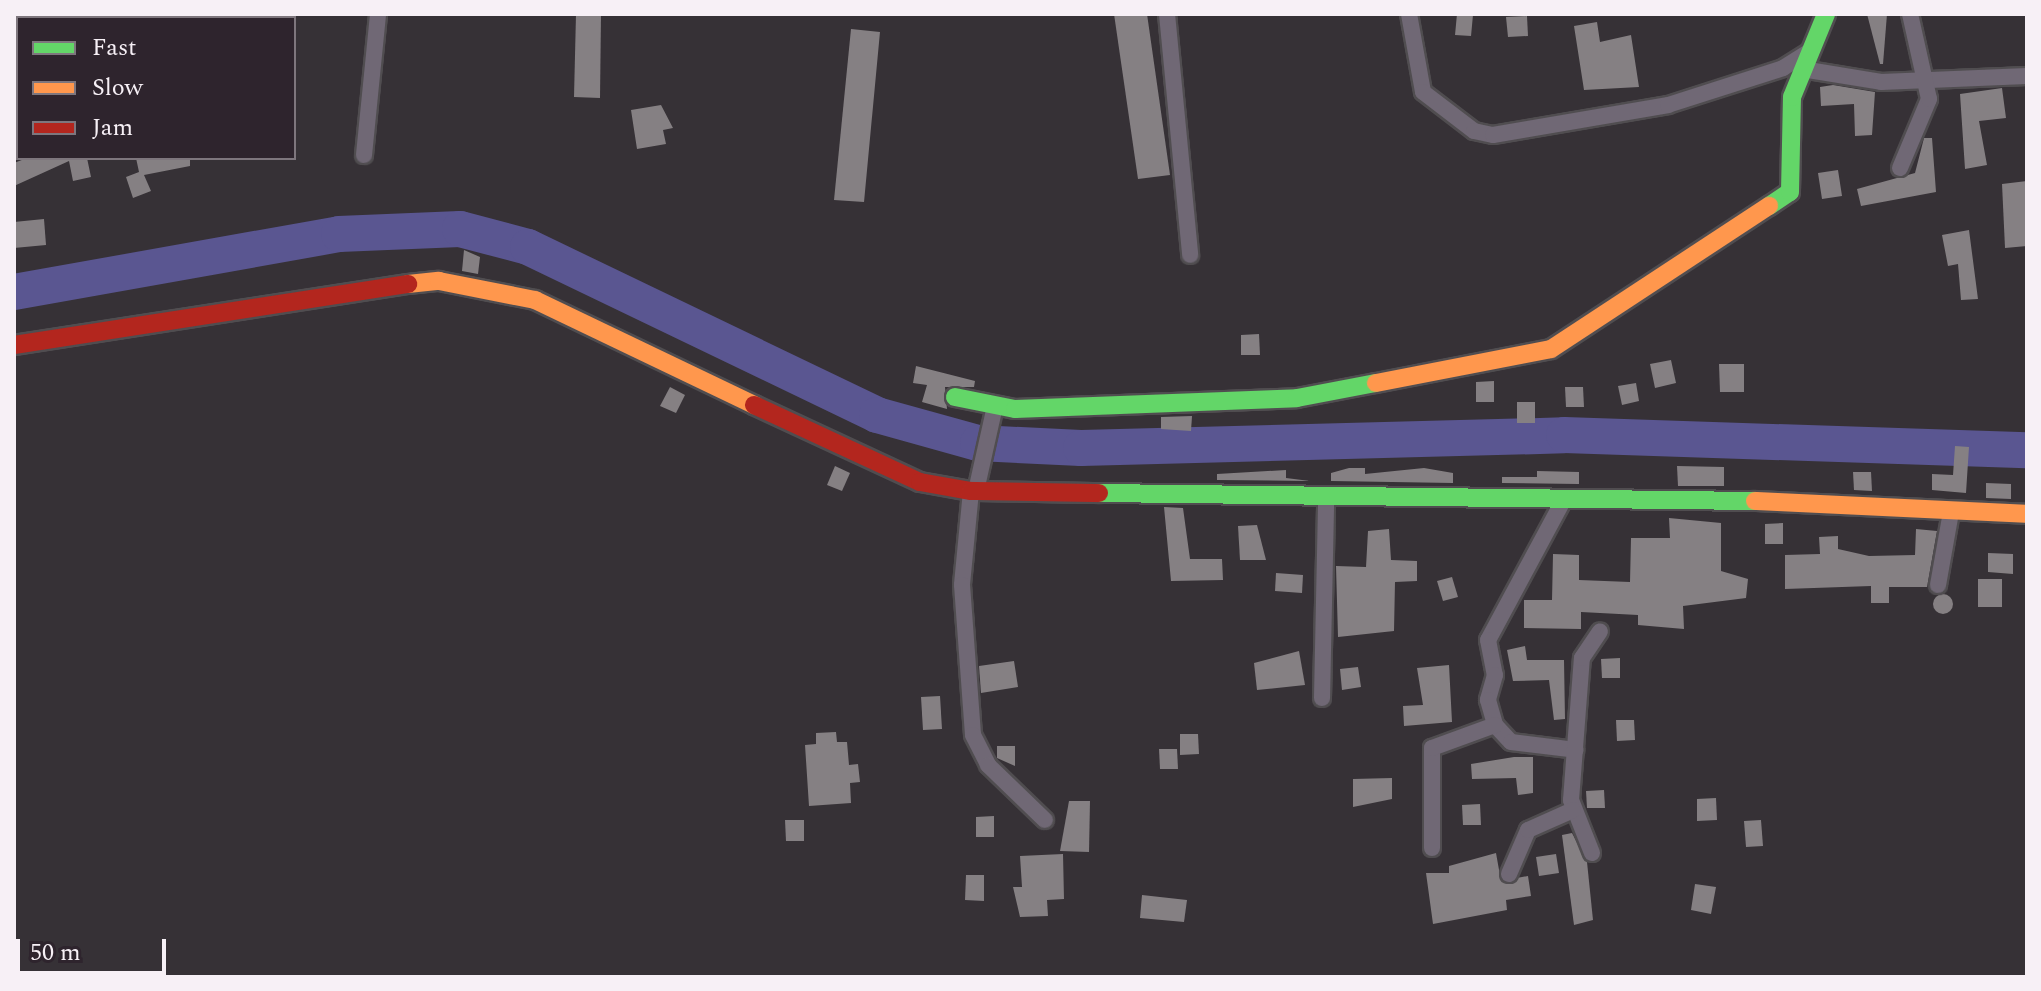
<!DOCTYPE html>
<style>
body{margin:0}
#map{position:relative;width:2041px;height:991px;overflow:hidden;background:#363136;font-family:Spectral,serif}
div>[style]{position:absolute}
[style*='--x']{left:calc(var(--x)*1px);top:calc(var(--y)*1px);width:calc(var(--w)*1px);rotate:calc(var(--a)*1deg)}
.river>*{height:36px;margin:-18px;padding:0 18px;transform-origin:18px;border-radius:18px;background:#5a5691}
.building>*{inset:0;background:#858083}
.round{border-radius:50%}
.roads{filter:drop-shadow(2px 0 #504d50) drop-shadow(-2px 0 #504d50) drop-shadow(0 2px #504d50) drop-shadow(0 -2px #504d50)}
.street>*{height:16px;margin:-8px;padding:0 8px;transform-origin:8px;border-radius:8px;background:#706875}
.fast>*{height:18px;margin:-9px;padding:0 9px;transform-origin:9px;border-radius:9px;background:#63d668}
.slow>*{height:18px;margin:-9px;padding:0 9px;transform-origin:9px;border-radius:9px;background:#ff974d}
.jam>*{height:18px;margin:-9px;padding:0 9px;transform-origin:9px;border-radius:9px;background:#b3261e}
span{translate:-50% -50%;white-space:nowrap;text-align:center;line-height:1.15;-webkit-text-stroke:8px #2e242d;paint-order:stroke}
.frame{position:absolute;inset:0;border:16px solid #f7f0f6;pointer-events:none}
.legend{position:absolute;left:16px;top:16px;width:280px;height:144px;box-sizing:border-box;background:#2e242d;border:2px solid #7e767d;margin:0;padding:10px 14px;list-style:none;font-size:24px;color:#f7f0f6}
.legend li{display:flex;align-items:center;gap:16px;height:40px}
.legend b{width:40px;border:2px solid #7e767d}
.scale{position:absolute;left:16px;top:939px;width:150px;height:36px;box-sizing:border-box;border:4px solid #f7f0f6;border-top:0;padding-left:10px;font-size:24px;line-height:28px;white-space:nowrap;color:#f7f0f6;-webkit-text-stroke:6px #2e242d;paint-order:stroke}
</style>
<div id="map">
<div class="river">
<div style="--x:14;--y:292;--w:330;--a:-10.1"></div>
<div style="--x:339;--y:234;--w:121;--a:-2.4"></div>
<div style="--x:460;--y:229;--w:70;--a:14.8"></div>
<div style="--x:528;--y:247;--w:387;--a:25.7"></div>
<div style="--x:877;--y:415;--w:105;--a:15.5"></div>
<div style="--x:978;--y:443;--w:103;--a:2.8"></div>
<div style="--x:1081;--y:448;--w:483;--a:-1.5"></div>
<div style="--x:1564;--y:435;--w:463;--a:1.9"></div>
</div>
<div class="building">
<div style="clip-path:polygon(576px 14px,601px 14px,600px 98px,574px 97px)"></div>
<div style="clip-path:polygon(1114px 14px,1147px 14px,1170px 175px,1138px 179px)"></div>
<div style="clip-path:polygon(1457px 14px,1473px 15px,1471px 36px,1455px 35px)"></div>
<div style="clip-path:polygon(1867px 14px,1887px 14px,1883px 64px,1880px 64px)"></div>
<div style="clip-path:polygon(1527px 16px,1528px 36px,1508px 37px,1506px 17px)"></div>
<div style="clip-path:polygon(1597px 22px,1600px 42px,1631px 35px,1639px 87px,1584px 90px,1574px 26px)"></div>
<div style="clip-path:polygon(851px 29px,880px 32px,864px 202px,834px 200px)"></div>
<div style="clip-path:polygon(1833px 85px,1875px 92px,1872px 135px,1855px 136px,1854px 104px,1821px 106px,1820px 87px)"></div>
<div style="clip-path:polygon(2002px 88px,2006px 118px,1979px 121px,1987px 165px,1965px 169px,1960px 94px)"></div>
<div style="clip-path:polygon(661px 105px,673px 128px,663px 130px,666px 144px,637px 149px,631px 110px)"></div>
<div style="clip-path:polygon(1924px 138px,1932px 138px,1936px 192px,1861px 206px,1857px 189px,1915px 173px)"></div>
<div style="clip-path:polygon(27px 158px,87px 158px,91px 177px,73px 181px,69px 161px,14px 186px,14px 163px)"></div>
<div style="clip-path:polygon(136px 158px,190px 158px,190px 166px,144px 175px,151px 191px,133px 198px,126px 177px,139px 172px)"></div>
<div style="clip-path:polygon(1838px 170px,1842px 196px,1822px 199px,1818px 173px)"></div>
<div style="clip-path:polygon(2027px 181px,2027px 246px,2005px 248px,2002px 184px)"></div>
<div style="clip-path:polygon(44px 219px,46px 245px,14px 248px,14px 222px)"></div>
<div style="clip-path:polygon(1969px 230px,1978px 299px,1961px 300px,1958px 264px,1948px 266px,1942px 235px)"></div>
<div style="clip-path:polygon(464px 250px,480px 257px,478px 274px,462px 271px)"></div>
<div style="clip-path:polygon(1259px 334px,1260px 355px,1241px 355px,1241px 335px)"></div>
<div style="clip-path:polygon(1671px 360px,1676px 383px,1655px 388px,1650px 364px)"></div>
<div style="clip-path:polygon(1719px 364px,1744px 364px,1744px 392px,1720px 392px)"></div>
<div style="clip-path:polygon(916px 366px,975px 381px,974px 387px,945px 387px,947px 409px,922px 402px,927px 385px,913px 383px)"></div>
<div style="clip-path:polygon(1494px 381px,1494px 402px,1476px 402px,1476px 382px)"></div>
<div style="clip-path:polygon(1636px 383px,1639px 401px,1622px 405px,1618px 386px)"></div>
<div style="clip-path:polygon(670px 387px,685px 395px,676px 413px,660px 406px)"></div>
<div style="clip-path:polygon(1565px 387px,1583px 387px,1584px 407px,1566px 407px)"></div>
<div style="clip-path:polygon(1517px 402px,1535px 402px,1535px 423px,1517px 423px)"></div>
<div style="clip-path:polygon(1192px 416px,1191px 431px,1161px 429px,1161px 417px)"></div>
<div style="clip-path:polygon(1955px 446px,1969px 447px,1966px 493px,1932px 490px,1932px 474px,1953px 475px)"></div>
<div style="clip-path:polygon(835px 466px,850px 473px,842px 491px,827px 485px)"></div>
<div style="clip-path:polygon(1677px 466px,1724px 467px,1724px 486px,1678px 486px)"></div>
<div style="clip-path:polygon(1349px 468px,1365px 468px,1365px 474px,1424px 468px,1453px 473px,1453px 483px,1331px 481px,1331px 473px)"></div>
<div style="clip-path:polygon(1286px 470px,1286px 478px,1310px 481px,1217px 480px,1217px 474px)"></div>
<div style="clip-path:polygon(1537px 471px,1579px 472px,1579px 484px,1502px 483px,1502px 477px,1537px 477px)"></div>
<div style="clip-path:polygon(1853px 472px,1871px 472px,1872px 491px,1854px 490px)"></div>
<div style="clip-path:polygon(1986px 483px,2011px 484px,2011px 499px,1986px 498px)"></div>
<div style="clip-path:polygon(1164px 507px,1183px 508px,1190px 559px,1222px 559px,1223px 580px,1171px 581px)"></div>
<div style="clip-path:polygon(1669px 518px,1721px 523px,1721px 571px,1748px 579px,1746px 598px,1683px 606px,1684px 629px,1638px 625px,1638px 615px,1581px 612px,1581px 629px,1524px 628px,1524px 600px,1552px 600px,1553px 554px,1579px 555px,1579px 580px,1630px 582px,1631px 538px,1670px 538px)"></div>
<div style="clip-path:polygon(1783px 523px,1783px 544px,1765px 544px,1765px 524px)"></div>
<div style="clip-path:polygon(1257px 525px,1266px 560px,1240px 560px,1238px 526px)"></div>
<div style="clip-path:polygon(1389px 529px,1391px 560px,1417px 561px,1417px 581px,1395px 582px,1394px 631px,1338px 637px,1336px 566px,1366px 567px,1368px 531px)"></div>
<div style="clip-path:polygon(1916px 529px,1937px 531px,1927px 587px,1889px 587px,1889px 603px,1871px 603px,1871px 586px,1785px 589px,1785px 555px,1820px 554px,1819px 537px,1838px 536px,1838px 549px,1869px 556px,1915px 555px)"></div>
<div style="clip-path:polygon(1988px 553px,2013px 554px,2013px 574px,1988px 572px)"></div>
<div style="clip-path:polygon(1276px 573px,1303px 575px,1302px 593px,1275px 591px)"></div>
<div style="clip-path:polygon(1452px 577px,1458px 597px,1443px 601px,1437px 581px)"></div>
<div style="clip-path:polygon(1978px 579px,2002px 579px,2002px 607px,1978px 607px)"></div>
<div class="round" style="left:1933px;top:594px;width:20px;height:20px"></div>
<div style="clip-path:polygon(1525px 646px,1527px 660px,1564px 660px,1565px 719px,1554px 720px,1549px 680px,1513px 681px,1507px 650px)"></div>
<div style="clip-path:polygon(1299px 651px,1305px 685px,1257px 690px,1254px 663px)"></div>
<div style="clip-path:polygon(1620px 658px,1620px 678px,1602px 678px,1601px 659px)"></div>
<div style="clip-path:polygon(1014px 661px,1018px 687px,981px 693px,979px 666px)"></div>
<div style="clip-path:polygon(1449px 665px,1452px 722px,1404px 726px,1403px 706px,1423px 705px,1417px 668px)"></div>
<div style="clip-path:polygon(1358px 667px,1361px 687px,1342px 690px,1340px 669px)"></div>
<div style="clip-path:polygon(940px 696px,942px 729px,923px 730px,921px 697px)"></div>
<div style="clip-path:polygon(1616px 720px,1634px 720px,1635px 740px,1617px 741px)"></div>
<div style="clip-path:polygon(836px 732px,837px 742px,847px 742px,849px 765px,858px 764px,860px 782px,850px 783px,851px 803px,809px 806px,805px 745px,816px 744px,816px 733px)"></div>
<div style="clip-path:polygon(1180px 734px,1198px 734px,1199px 754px,1180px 755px)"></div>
<div style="clip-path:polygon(997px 746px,1015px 746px,1015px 766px,997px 758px)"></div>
<div style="clip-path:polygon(1159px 749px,1177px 749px,1178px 769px,1160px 769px)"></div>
<div style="clip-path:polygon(1514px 757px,1533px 757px,1533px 793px,1518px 795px,1516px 778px,1472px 779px,1471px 764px)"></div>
<div style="clip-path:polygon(1392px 778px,1392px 799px,1353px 807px,1353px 779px)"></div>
<div style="clip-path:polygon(1604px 790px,1605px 808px,1587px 808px,1586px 791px)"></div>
<div style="clip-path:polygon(1716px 798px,1717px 820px,1697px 821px,1697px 799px)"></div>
<div style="clip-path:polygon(1069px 801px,1090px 801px,1089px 852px,1060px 851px)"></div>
<div style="clip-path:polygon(1480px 804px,1481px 825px,1463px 825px,1462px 805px)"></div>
<div style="clip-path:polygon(994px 816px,994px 837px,976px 837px,976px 817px)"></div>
<div style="clip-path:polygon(785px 820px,804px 820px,804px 841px,786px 841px)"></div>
<div style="clip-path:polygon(1761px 820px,1763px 846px,1746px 847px,1744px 821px)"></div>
<div style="clip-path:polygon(1572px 833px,1587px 862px,1593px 920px,1574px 925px,1562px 835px)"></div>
<div style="clip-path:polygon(1496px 853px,1501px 881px,1528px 876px,1531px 896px,1506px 900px,1507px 910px,1433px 924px,1426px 873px,1449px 873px,1449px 866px)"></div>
<div style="clip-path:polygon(1063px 854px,1064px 899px,1047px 900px,1048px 916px,1020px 917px,1013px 887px,1022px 887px,1020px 856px)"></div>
<div style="clip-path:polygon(1556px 854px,1559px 873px,1539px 876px,1536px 857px)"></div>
<div style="clip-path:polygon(966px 875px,984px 875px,984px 901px,965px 900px)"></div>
<div style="clip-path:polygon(1695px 884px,1716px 887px,1711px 914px,1691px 910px)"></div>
<div style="clip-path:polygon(1142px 895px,1187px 900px,1184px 922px,1140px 918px)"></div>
</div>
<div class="roads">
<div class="street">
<div style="--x:1167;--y:14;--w:242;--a:84.5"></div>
<div style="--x:1409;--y:14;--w:79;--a:79.8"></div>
<div style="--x:1423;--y:92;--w:64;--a:37.4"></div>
<div style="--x:1474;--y:131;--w:19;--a:12"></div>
<div style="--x:1493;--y:135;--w:178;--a:-9.7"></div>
<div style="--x:1668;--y:105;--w:121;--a:-17.8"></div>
<div style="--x:1783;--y:68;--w:31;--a:-32"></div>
<div style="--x:14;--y:48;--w:4;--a:0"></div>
<div style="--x:1802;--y:69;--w:80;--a:9.3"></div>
<div style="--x:1881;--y:82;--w:146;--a:-2.4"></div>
<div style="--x:364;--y:155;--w:142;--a:-84.3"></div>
<div style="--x:1900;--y:168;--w:75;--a:-67.2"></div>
<div style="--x:1929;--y:99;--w:87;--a:-102.6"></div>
<div style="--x:971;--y:491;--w:94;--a:95.5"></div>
<div style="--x:962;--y:585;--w:150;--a:85.8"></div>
<div style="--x:973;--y:735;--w:34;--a:63"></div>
<div style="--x:988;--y:765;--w:79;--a:44"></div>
<div style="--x:976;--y:491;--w:87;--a:-77.4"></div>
<div style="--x:1563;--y:501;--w:158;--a:118.3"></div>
<div style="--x:1488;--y:640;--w:36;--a:79"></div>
<div style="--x:1495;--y:675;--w:26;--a:106"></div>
<div style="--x:1488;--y:700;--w:26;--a:74"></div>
<div style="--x:1495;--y:725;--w:23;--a:47"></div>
<div style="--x:1511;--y:742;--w:65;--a:7"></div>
<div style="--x:1938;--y:585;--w:74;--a:-79.9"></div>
<div style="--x:1322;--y:698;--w:198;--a:-88.8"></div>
<div style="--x:1432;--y:848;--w:100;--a:-90"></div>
<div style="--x:1432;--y:748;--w:67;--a:-20.1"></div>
<div style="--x:1592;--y:853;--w:57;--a:-111.6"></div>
<div style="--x:1571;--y:800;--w:142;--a:-85.6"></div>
<div style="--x:1582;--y:658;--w:32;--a:-56"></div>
<div style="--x:1509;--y:874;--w:48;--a:-66.6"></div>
<div style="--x:1528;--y:830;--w:49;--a:-24"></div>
</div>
<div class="fast">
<div style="--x:1769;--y:206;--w:25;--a:-34"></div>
<div style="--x:1790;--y:192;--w:95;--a:-88.8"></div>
<div style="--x:1792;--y:97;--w:90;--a:-67.7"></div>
<div style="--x:955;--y:397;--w:61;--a:11.3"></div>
<div style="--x:1015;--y:409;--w:282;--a:-2.2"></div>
<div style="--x:1297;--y:398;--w:80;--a:-10.8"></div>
<div style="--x:1099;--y:493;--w:656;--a:0.7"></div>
</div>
<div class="slow">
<div style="--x:408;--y:284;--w:31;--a:-6"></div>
<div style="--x:439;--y:281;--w:98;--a:11.2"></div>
<div style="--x:535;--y:300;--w:243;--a:25.6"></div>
<div style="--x:1376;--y:383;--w:178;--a:-11"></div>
<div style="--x:1551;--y:349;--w:261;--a:-33.3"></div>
<div style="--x:1755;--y:501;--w:272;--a:2.7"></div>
</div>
<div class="jam">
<div style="--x:14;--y:345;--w:399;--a:-8.8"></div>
<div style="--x:754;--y:405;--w:183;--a:24.9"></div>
<div style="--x:920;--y:482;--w:52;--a:10"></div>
<div style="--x:971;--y:491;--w:128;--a:0.9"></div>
</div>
</div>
<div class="frame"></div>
<ul class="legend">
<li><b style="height:10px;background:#63d668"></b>Fast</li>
<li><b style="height:10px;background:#ff974d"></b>Slow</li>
<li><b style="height:10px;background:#b3261e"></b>Jam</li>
</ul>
<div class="scale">50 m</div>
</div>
